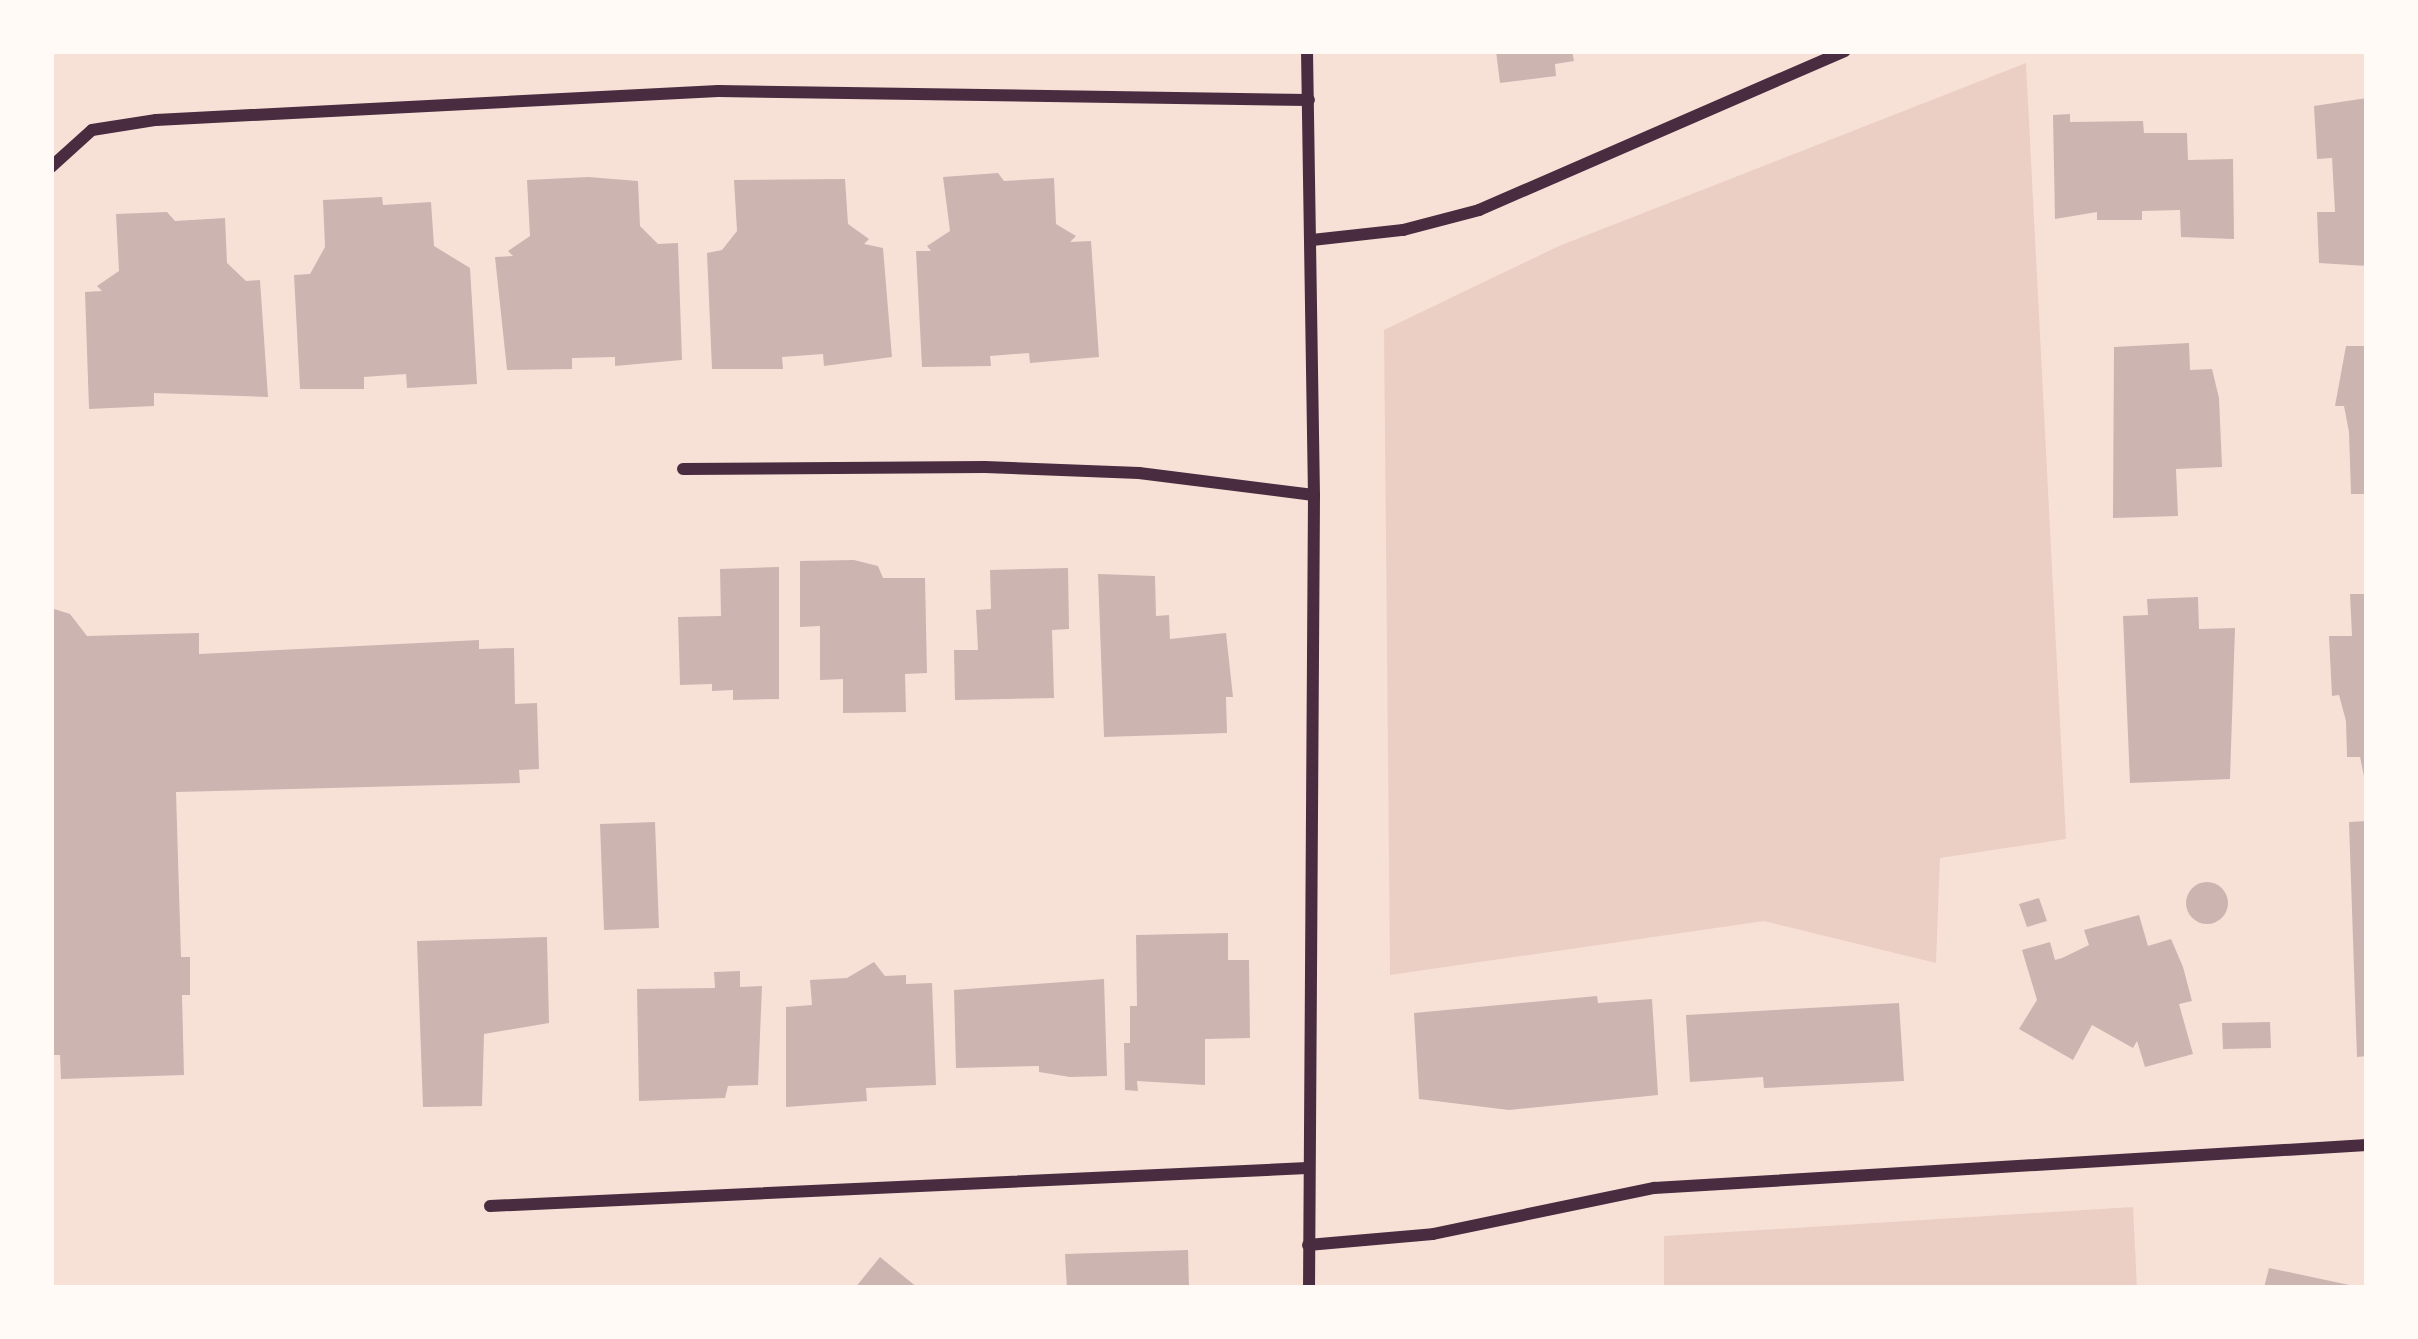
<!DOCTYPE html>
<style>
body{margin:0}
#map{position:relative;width:2418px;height:1339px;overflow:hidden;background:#f7e1d7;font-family:"Crimson Pro",serif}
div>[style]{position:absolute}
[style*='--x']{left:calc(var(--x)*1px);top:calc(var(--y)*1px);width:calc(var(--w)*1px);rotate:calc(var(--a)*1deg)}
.green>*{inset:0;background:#ebcfc5}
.building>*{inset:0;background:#ccb4b1}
.round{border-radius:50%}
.minor>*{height:12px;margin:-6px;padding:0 6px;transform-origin:6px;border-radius:6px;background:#4a2c40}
span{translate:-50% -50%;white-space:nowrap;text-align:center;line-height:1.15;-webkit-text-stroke:9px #fffaf5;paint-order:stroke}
.frame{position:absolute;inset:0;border:54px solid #fffaf5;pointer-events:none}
</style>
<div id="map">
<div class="green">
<div style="clip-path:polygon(2026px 63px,2066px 839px,1940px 858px,1936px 963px,1764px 921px,1390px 975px,1384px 330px,1559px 246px)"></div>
<div style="clip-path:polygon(2133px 1207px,2137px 1288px,1664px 1288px,1664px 1236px)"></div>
</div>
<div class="building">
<div style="clip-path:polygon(1496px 51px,1572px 51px,1574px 61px,1555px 64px,1556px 76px,1500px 83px)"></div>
<div style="clip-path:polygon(2367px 98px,2367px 266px,2319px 263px,2317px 212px,2335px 212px,2332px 158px,2317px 159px,2314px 106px)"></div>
<div style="clip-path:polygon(2070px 114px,2070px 122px,2143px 121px,2144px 133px,2187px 133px,2188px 160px,2233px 159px,2234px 239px,2181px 237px,2180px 210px,2142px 211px,2142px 220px,2097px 220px,2097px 212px,2055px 219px,2053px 115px)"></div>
<div style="clip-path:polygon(998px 173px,1004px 181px,1054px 178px,1056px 224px,1076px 236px,1070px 242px,1091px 241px,1099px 357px,1030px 363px,1029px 353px,990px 356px,991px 366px,922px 367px,916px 251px,931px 251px,927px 246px,950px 231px,943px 177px)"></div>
<div style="clip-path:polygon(588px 177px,638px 181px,640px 226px,658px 244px,678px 243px,682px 360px,615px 366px,615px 357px,572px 358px,572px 369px,507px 370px,495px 257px,513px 256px,508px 251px,530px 236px,527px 180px)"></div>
<div style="clip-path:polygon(845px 179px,848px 224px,869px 239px,864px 244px,883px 248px,892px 357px,824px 366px,823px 354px,782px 357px,783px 369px,712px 369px,707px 253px,722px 250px,737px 231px,734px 180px)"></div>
<div style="clip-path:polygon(382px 197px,383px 205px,431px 202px,434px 246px,470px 268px,477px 384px,407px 388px,406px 374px,364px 377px,364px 389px,300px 389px,294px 275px,310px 274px,325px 247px,323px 200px)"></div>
<div style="clip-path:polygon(167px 212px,175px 221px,225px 218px,227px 263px,246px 281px,260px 280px,268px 397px,154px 393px,154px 406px,89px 409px,85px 292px,102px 291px,97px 286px,119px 271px,116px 214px)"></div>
<div style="clip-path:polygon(2189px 343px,2190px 370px,2212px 369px,2219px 398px,2222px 467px,2176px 469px,2178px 516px,2113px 518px,2114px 347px)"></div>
<div style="clip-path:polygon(2346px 346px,2367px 346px,2367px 494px,2351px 494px,2349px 432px,2344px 406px,2335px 406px)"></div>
<div style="clip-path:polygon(854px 560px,878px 566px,883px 578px,925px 578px,927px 673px,905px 674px,906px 712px,843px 713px,843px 679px,820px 680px,820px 626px,800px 627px,800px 561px)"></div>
<div style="clip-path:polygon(779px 567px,779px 699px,733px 700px,733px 690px,712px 691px,712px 684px,680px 685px,678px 617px,721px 616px,720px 569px)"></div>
<div style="clip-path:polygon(1068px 568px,1069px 629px,1052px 630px,1054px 698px,955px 700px,954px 650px,978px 650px,976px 610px,991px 609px,990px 570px)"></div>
<div style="clip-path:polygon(1098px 574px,1155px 576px,1156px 616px,1169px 615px,1170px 639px,1226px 633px,1233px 697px,1226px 697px,1227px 733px,1104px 737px)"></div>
<div style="clip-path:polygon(2350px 594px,2367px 594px,2367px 791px,2360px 757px,2347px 757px,2346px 721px,2339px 695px,2332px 696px,2329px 636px,2352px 636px)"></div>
<div style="clip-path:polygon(2198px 597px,2199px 629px,2235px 628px,2230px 779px,2130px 783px,2123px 616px,2148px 615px,2147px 599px)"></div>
<div style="clip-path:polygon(51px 608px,70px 614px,87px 636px,199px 633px,199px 654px,479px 640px,479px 649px,514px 648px,515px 704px,537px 703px,539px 769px,519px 770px,520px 783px,176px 792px,181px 957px,190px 957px,190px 995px,182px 995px,184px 1075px,61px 1079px,60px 1055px,51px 1055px)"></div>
<div style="clip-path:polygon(2367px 821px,2367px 1056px,2357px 1057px,2349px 822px)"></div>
<div style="clip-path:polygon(655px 822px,659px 928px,604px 930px,600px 824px)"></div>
<div class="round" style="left:2186px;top:882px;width:42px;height:42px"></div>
<div style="clip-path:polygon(2039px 898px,2047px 921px,2027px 927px,2019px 904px)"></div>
<div style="clip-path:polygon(2139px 915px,2148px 946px,2171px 939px,2183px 967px,2192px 1001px,2179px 1004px,2193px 1054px,2145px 1067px,2137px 1041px,2133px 1048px,2092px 1025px,2073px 1060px,2019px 1029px,2037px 1000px,2022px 950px,2050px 942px,2055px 960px,2062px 958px,2089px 945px,2084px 930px)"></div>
<div style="clip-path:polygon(1228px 933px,1228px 960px,1249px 960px,1250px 1038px,1205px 1039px,1205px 1085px,1137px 1081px,1138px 1091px,1125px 1090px,1124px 1043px,1130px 1043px,1130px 1006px,1137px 1006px,1136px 935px)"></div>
<div style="clip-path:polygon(547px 937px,549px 1023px,484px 1034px,482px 1106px,423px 1107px,417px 941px)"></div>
<div style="clip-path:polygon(874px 962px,885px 976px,906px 975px,906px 984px,932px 983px,936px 1085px,866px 1088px,867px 1101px,786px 1107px,786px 1007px,812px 1005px,810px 980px,847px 978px)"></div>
<div style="clip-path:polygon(740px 971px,740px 987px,762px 986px,758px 1085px,728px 1086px,725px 1098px,639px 1101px,637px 989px,715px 988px,714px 972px)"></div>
<div style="clip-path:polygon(1104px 979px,1107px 1076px,1070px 1077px,1039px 1072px,1039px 1066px,956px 1068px,954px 990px)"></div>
<div style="clip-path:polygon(1597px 996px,1598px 1003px,1652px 999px,1658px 1095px,1509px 1110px,1419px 1099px,1414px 1013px)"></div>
<div style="clip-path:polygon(1899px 1003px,1904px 1081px,1764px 1088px,1763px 1077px,1690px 1082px,1686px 1015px)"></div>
<div style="clip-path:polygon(2270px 1022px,2271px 1048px,2223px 1049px,2222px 1023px)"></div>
<div style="clip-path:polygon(1188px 1250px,1189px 1288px,1067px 1288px,1065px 1254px)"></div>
<div style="clip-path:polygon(880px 1257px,918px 1288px,855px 1288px)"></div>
<div style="clip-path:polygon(2269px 1268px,2354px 1286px,2354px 1288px,2264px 1288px)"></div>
</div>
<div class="minor">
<div style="--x:1307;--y:51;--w:444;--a:89.1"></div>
<div style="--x:1314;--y:495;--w:793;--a:90.36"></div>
<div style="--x:51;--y:167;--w:55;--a:-42.1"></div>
<div style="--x:92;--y:130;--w:65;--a:-8.9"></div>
<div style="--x:156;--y:120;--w:563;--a:-2.95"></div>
<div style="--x:718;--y:91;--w:591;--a:0.87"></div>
<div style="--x:1312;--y:240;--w:92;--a:-6.3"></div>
<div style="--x:1403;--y:230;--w:79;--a:-14.7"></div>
<div style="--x:1479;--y:210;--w:399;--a:-23.5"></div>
<div style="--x:683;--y:469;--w:302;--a:-0.4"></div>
<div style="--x:985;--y:467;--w:154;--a:2.2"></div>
<div style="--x:1139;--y:473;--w:176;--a:7.2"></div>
<div style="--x:490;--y:1206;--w:818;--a:-2.66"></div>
<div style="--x:1308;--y:1245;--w:125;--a:-5"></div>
<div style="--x:1433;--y:1234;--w:226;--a:-11.8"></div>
<div style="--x:1654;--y:1188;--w:714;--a:-3.45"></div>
</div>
<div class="frame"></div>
</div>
